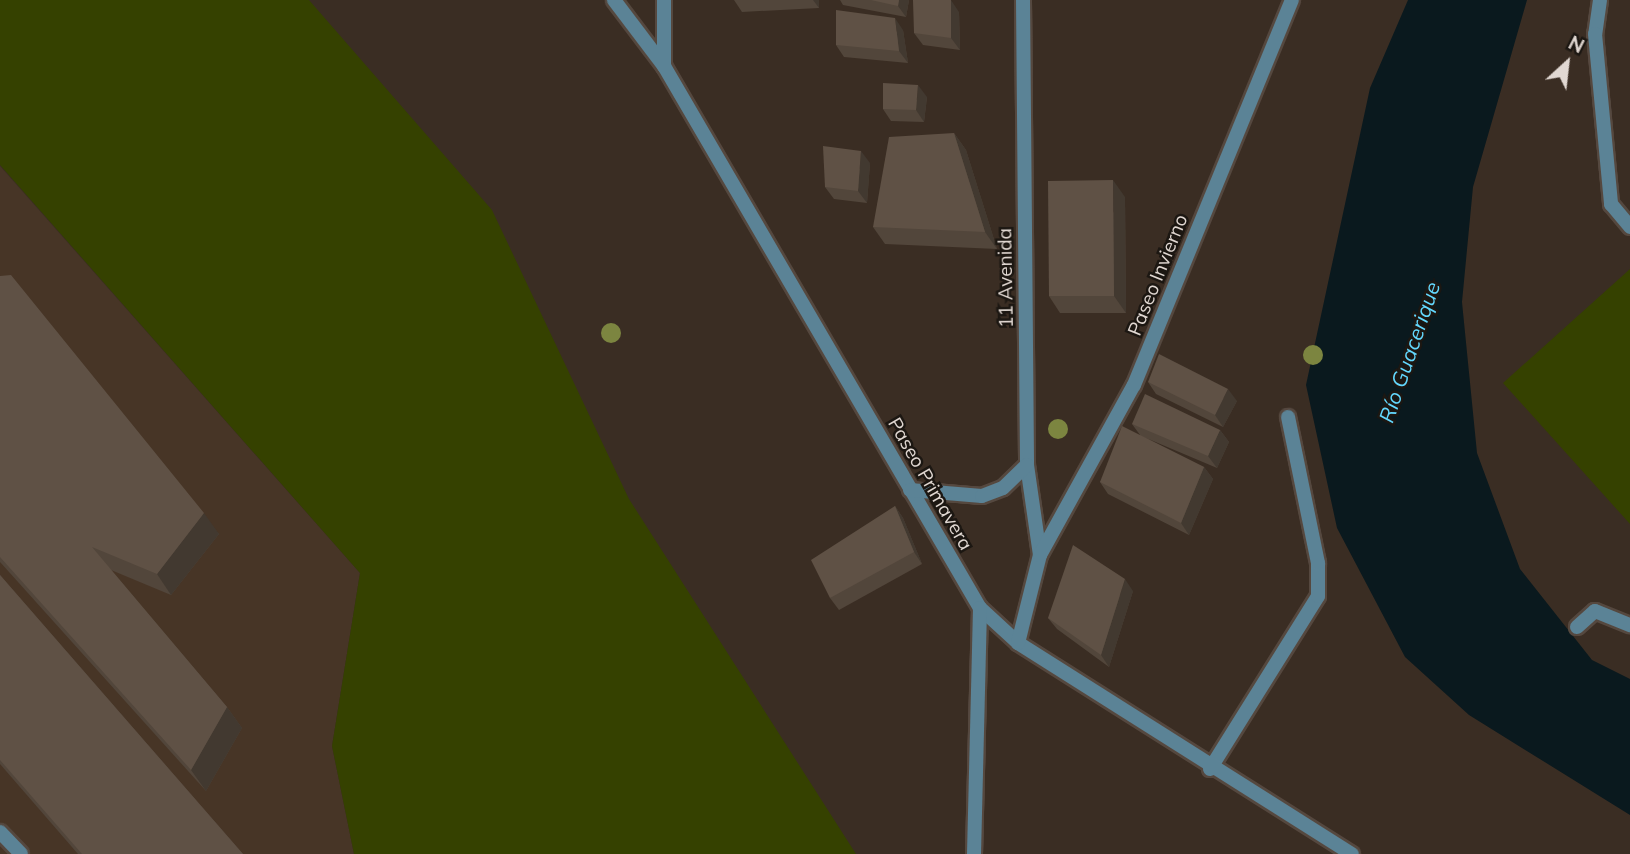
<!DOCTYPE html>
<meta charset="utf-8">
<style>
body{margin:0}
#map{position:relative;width:1630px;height:854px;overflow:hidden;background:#3a2d23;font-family:Mulish,sans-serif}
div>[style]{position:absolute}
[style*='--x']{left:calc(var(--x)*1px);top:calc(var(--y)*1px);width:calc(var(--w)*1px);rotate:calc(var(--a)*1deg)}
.built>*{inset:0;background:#473526}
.green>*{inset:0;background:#354100}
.water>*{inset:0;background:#0a191e}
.roads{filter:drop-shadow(2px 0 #55483f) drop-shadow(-2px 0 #55483f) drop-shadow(0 2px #55483f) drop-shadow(0 -2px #55483f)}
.service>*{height:14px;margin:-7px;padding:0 7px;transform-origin:7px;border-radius:7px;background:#5b8396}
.minor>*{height:14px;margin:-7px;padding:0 7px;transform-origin:7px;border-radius:7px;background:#5b8396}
.trees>*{width:20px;height:20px;margin:-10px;border-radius:50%;background:#7c8540}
.wall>*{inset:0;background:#52463b}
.shaded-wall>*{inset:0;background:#423930}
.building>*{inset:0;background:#5f5145}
span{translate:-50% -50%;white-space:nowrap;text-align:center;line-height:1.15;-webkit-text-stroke:5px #1c1712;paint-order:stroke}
.street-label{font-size:19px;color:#e1d8d2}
.water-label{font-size:21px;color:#63d8fe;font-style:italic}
.north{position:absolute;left:1532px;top:28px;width:70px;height:70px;-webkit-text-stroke:5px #1c1712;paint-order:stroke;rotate:27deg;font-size:19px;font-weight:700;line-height:28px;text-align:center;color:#e1d8d2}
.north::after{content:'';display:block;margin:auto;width:24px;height:32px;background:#e1d8d2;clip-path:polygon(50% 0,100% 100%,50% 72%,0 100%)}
</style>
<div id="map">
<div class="built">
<div style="clip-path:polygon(0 166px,360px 573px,332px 746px,354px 854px,0 854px)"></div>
</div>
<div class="green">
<div style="clip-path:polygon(0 0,309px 0,492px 210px,629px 499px,856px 854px,354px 854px,332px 746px,360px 573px,0 165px)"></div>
<div style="clip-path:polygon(1630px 269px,1630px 524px,1503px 383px)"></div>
</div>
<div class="water">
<div style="clip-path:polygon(1408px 0,1527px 0,1473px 187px,1462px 302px,1477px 453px,1520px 569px,1592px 660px,1630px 679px,1630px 815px,1469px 715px,1405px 657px,1337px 528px,1306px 385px,1370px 88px)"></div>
</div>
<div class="roads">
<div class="service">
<div style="--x:1600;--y:0;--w:34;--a:98"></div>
<div style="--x:1595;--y:34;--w:171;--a:84.6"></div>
<div style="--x:1611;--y:204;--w:30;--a:50"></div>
<div style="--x:1577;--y:627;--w:24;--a:-42"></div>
<div style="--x:1595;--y:611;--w:38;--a:22"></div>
<div style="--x:1210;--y:769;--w:204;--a:-58"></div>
<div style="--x:1318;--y:596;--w:33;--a:-90"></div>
<div style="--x:1318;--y:563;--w:149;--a:-101.6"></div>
<div style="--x:0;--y:832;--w:30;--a:46"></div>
</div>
<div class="minor">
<div style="--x:614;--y:0;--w:83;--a:52.9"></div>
<div style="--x:664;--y:66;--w:627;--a:59.76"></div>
<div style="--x:980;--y:608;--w:52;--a:42.6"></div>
<div style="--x:1018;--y:643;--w:395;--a:32.3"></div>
<div style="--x:664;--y:0;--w:66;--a:90"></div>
<div style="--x:1023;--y:0;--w:465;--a:89.5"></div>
<div style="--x:1027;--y:465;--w:91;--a:81.8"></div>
<div style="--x:910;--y:490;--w:72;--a:4.8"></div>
<div style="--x:982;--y:496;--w:22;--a:-21"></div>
<div style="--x:1003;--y:488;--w:33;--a:-44"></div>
<div style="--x:1018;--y:643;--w:91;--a:-76"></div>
<div style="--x:1040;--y:555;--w:194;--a:-61.1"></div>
<div style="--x:1134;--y:385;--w:416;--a:-67.7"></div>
<div style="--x:974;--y:854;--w:246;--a:-88.6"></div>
</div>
</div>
<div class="trees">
<div style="left:611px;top:333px"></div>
<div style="left:1313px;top:355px"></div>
<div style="left:1058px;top:429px"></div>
</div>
<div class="wall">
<div style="clip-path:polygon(734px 0,819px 0,819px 8px,742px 12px)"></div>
<div style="clip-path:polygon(840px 0,909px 0,906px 17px,843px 5px)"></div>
<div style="clip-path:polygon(959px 12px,960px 50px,923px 45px,914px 33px)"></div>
<div style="clip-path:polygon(903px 30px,908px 63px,844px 57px,836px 45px)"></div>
<div style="clip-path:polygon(927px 97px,924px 122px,891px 121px,883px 109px)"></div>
<div style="clip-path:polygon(954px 133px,966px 150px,997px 249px,885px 244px,873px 227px)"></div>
<div style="clip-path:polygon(870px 163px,867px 203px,834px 199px,825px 187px)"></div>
<div style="clip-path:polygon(1125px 197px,1126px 313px,1060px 313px,1049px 296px)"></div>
<div style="clip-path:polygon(0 276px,219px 534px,171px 595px,111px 570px,227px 707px,242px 728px,206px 791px,0 562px)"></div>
<div style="clip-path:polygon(1148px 382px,1237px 401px,1223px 427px,1156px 394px)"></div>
<div style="clip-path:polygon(1132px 424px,1220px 430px,1229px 442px,1217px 468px,1146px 438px,1204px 467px,1213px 479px,1189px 535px,1108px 494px,1100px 482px,1140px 435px)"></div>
<div style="clip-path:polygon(895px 506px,903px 518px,922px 564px,839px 610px,830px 598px)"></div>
<div style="clip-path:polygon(0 575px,243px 854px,78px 854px,0 764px)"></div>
<div style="clip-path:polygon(1133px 591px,1109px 667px,1057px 629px,1048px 618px)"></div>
</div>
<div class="shaded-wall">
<div style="clip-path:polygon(813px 0,819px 0,819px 8px)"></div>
<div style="clip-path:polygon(899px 0,909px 0,906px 17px,898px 6px)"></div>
<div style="clip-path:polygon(951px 0,959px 12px,960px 50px,951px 38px)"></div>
<div style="clip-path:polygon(895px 18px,903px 30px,908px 63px,899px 51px)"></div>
<div style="clip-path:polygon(918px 85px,927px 97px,924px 122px,916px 110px)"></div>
<div style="clip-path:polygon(954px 133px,966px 150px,997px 249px,985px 232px)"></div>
<div style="clip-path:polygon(861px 151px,870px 163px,867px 203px,858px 191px)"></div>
<div style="clip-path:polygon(1113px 180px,1125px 197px,1126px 313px,1114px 296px)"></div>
<div style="clip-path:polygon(1228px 389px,1237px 401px,1223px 427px,1215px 415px)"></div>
<div style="clip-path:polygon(1220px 430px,1229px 442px,1217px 468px,1208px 456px)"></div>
<div style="clip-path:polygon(1204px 467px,1213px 479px,1189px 535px,1181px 523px)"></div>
<div style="clip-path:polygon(895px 506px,903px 518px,922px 564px,914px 552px)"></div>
<div style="clip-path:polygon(204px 513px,219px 534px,171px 595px,157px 574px)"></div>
<div style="clip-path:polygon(1125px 579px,1133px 591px,1109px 667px,1101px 655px)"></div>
<div style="clip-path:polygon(227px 707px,242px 728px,206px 791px,191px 770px)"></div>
</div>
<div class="building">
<div style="clip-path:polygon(871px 0,899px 0,898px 6px)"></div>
<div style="clip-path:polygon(913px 0,951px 0,951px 38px,914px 33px)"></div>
<div style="clip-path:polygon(836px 10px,895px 18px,899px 51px,836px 45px)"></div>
<div style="clip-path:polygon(883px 83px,918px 85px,916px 110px,883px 109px)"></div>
<div style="clip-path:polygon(954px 133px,985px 232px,873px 227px,889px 137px)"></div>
<div style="clip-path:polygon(823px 146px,861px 151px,858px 191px,825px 187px)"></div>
<div style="clip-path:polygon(1113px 180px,1114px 296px,1049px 296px,1048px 181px)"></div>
<div style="clip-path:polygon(11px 275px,204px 513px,157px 574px,92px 547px,227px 707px,191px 770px,0 557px,0 276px)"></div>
<div style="clip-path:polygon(1159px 354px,1228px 389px,1215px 415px,1148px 382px)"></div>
<div style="clip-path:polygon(1145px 394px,1220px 430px,1208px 456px,1132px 424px)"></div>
<div style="clip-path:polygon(1122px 426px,1204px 467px,1181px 523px,1100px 482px)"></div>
<div style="clip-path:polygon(895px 506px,914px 552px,830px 598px,811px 560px)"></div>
<div style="clip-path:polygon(1073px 545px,1125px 579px,1101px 655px,1048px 618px)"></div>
<div style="clip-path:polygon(0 575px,243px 854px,82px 854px,0 760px)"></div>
</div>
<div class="street-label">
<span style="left:1158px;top:275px;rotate:-68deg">Paseo Invierno</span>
<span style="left:1006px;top:278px;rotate:-91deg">11 Avenida</span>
<span style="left:930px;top:484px;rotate:60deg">Paseo Primavera</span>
</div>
<div class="water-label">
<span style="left:1409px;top:352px;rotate:-71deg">Río Guacerique</span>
</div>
<div class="north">N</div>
</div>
